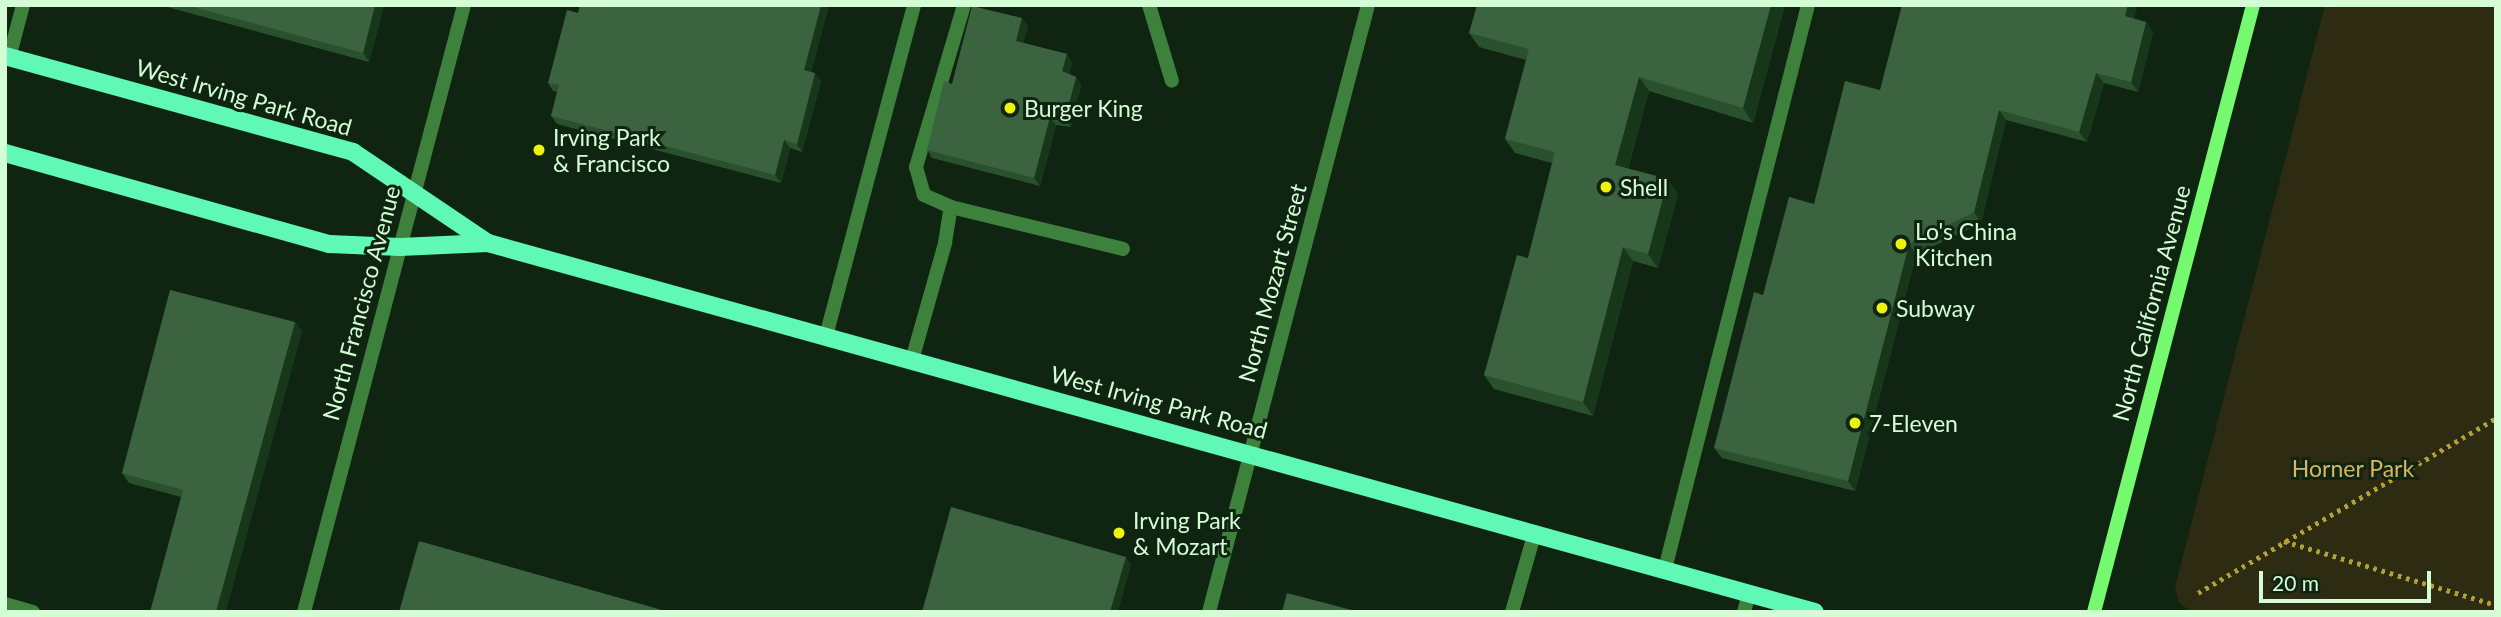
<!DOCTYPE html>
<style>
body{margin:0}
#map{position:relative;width:2501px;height:617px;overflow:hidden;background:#0f2411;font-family:Lato,sans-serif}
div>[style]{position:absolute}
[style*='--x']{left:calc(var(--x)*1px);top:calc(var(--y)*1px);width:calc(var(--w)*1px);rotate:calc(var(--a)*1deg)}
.green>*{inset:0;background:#2e2b13}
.path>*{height:4.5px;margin-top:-2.25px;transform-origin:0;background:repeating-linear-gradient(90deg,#b2a134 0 3.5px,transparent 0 8.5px)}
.lane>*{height:14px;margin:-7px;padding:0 7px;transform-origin:7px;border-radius:7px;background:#3e813c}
.street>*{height:14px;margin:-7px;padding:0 7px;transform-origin:7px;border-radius:7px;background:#3e813c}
.secondary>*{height:14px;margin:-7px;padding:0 7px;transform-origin:7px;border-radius:7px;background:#75fa6f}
.primary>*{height:18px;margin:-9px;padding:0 9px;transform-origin:9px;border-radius:9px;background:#5ff9b5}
.wall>*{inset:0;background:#29512e}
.shaded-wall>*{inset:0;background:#17371b}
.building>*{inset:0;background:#3b6340}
.dots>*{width:19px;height:19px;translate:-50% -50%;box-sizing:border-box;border:4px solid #0f2411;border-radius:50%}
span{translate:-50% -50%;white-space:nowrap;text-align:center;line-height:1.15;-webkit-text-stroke:6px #0f2411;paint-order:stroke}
.street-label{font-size:23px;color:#d4fdd6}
.poi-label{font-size:23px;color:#d4fdd6}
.left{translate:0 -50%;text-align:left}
.park-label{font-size:23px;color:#dbb462}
.frame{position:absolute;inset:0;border:7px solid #d4fdd6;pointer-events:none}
.scale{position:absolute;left:2259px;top:571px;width:172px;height:32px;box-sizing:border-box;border:4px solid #d4fdd6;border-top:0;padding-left:9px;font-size:21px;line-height:24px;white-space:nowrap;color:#d4fdd6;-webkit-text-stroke:5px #0f2411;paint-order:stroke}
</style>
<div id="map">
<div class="green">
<div style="clip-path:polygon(2325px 5px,2496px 5px,2496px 612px,2191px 612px,2179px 602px,2175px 587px)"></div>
</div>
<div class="path">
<div style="--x:2284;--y:541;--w:221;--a:16.8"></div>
<div style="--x:2198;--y:593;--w:346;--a:-30.4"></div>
</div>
<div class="lane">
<div style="--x:1149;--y:5;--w:79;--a:73.2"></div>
<div style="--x:9;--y:58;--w:55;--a:-75.2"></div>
<div style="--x:951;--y:207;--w:177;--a:13.7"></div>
<div style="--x:826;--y:336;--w:342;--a:-75.1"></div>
<div style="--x:912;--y:360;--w:122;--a:-74.2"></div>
<div style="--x:945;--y:243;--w:36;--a:-81"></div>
<div style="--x:951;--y:207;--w:30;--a:-156"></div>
<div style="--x:924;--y:195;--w:29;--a:-106"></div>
<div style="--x:916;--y:167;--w:169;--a:-73.5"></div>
<div style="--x:1665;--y:569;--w:582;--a:-75.77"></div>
<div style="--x:5;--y:604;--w:29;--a:16"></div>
<div style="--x:1512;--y:612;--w:83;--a:-74"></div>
<div style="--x:1744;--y:612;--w:20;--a:-75"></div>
</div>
<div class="street">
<div style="--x:304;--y:612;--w:628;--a:-75.23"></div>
<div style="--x:1209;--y:612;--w:627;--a:-75.32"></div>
</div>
<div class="secondary">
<div style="--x:2094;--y:612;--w:627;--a:-75.32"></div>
</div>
<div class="primary">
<div style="--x:5;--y:56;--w:361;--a:15.4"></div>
<div style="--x:353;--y:152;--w:163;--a:34"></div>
<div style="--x:5;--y:153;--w:337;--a:15.7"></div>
<div style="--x:329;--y:244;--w:71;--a:2.4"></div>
<div style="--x:400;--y:247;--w:88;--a:-2.6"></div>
<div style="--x:488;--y:243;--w:1377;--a:15.54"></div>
</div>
<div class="wall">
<div style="clip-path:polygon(160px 5px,384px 5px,369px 62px)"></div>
<div style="clip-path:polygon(580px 5px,829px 5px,811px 72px,821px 81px,802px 152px,790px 148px,781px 183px,557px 124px,551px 116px,557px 92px,553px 91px,548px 83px,578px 13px)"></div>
<div style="clip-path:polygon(1785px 5px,1753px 123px,1649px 91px,1628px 169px,1678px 194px,1658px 268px,1633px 261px,1593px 416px,1494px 389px,1484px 375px,1528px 258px,1552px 163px,1515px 153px,1505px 139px,1526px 60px,1479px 47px,1469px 33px)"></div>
<div style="clip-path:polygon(2134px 19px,2146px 22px,2153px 32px,2138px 92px,2104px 83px,2087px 142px,2006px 120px,1981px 223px,1916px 255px,1855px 491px,1722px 458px,1714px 448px,1763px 295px,1880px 90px)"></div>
<div style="clip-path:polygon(1028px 26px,1023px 43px,1067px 54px,1072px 63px,1069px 74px,1076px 77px,1081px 85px,1071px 127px,1056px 125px,1040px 186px,932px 158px,927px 150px,952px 84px)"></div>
<div style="clip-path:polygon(295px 322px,302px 332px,181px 497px,129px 483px,122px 473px)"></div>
</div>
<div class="shaded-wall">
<div style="clip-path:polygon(375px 5px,384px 5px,369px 62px,363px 53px)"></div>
<div style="clip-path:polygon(821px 5px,829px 5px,810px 78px,804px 70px)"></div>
<div style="clip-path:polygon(1771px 5px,1785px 5px,1753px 123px,1743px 108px)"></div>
<div style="clip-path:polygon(2128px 5px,2138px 5px,2132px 26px,2125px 16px)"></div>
<div style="clip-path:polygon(1022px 18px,1028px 26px,1022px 49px,1016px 41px)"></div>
<div style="clip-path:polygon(2146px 22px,2153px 32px,2138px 92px,2131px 82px)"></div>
<div style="clip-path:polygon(1067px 54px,1072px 63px,1068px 79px,1062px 71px)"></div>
<div style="clip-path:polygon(815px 73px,821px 81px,802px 152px,797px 144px)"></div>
<div style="clip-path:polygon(2096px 73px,2104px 83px,2087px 142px,2079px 132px)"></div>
<div style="clip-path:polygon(1076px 77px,1081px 85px,1071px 127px,1065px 119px)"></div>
<div style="clip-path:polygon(1639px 77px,1649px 91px,1625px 179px,1615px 165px)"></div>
<div style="clip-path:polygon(1999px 110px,2006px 120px,1981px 223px,1974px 212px)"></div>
<div style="clip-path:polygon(1050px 117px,1056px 125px,1040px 186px,1034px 178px)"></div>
<div style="clip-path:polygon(784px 140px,790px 148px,781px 183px,775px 175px)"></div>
<div style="clip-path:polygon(1668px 179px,1678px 194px,1658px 268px,1648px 254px)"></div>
<div style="clip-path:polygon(1909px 244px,1916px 255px,1855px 491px,1848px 481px)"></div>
<div style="clip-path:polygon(1623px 247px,1633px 261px,1593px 416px,1583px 402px)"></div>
<div style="clip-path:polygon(295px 322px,302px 332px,226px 612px,216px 612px)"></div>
<div style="clip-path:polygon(1126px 557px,1131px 565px,1118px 612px,1110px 612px)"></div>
</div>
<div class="building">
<div style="clip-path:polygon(186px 5px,375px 5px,363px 53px)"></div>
<div style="clip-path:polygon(580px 5px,821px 5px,804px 70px,815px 73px,797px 144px,784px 140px,775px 175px,551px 116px,559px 85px,548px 83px,567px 10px,578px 13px)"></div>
<div style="clip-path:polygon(1477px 5px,1771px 5px,1743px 108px,1639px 77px,1615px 165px,1668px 179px,1648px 254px,1623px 247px,1583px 402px,1484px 375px,1517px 255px,1528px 258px,1555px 152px,1505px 139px,1529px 49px,1469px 33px)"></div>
<div style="clip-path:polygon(1902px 5px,2128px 5px,2125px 16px,2146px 22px,2131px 82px,2096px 73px,2079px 132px,1999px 110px,1974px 212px,1909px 244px,1848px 481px,1714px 448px,1754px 292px,1763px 295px,1789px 197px,1814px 204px,1845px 81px,1880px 90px)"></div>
<div style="clip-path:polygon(972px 6px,1022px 18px,1016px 41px,1067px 54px,1062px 71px,1076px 77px,1065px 119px,1050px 117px,1034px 178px,927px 150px,944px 81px,952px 84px)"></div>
<div style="clip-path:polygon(170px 290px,295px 322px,216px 612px,150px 612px,183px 490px,122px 473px)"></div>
<div style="clip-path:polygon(951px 507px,1126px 557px,1110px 612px,922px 612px)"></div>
<div style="clip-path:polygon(419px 541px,669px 612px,399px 612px)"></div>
<div style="clip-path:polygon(1287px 593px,1359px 612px,1282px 612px)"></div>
</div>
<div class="dots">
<div style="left:1010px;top:108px;background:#edf409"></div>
<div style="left:539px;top:150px;background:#edf409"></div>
<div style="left:1606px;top:187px;background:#edf409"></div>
<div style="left:1901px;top:244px;background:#edf409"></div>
<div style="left:1882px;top:308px;background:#edf409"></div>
<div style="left:1855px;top:423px;background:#edf409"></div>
<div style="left:1119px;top:533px;background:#edf409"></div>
</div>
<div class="street-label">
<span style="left:244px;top:97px;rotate:16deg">West Irving Park Road</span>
<span style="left:1272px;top:283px;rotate:-75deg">North Mozart Street</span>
<span style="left:361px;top:303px;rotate:-75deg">North Francisco Avenue</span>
<span style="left:2151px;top:303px;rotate:-75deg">North California Avenue</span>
<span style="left:1159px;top:402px;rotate:15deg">West Irving Park Road</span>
</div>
<div class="poi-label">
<span class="left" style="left:1024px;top:108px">Burger King</span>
<span class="left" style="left:553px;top:150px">Irving Park<br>&amp; Francisco</span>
<span class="left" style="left:1620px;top:187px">Shell</span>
<span class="left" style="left:1915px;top:244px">Lo's China<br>Kitchen</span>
<span class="left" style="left:1896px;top:308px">Subway</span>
<span class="left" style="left:1869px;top:423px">7-Eleven</span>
<span class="left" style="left:1133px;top:533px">Irving Park<br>&amp; Mozart</span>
</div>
<div class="park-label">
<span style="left:2353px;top:468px">Horner Park</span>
</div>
<div class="frame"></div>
<div class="scale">20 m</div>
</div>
